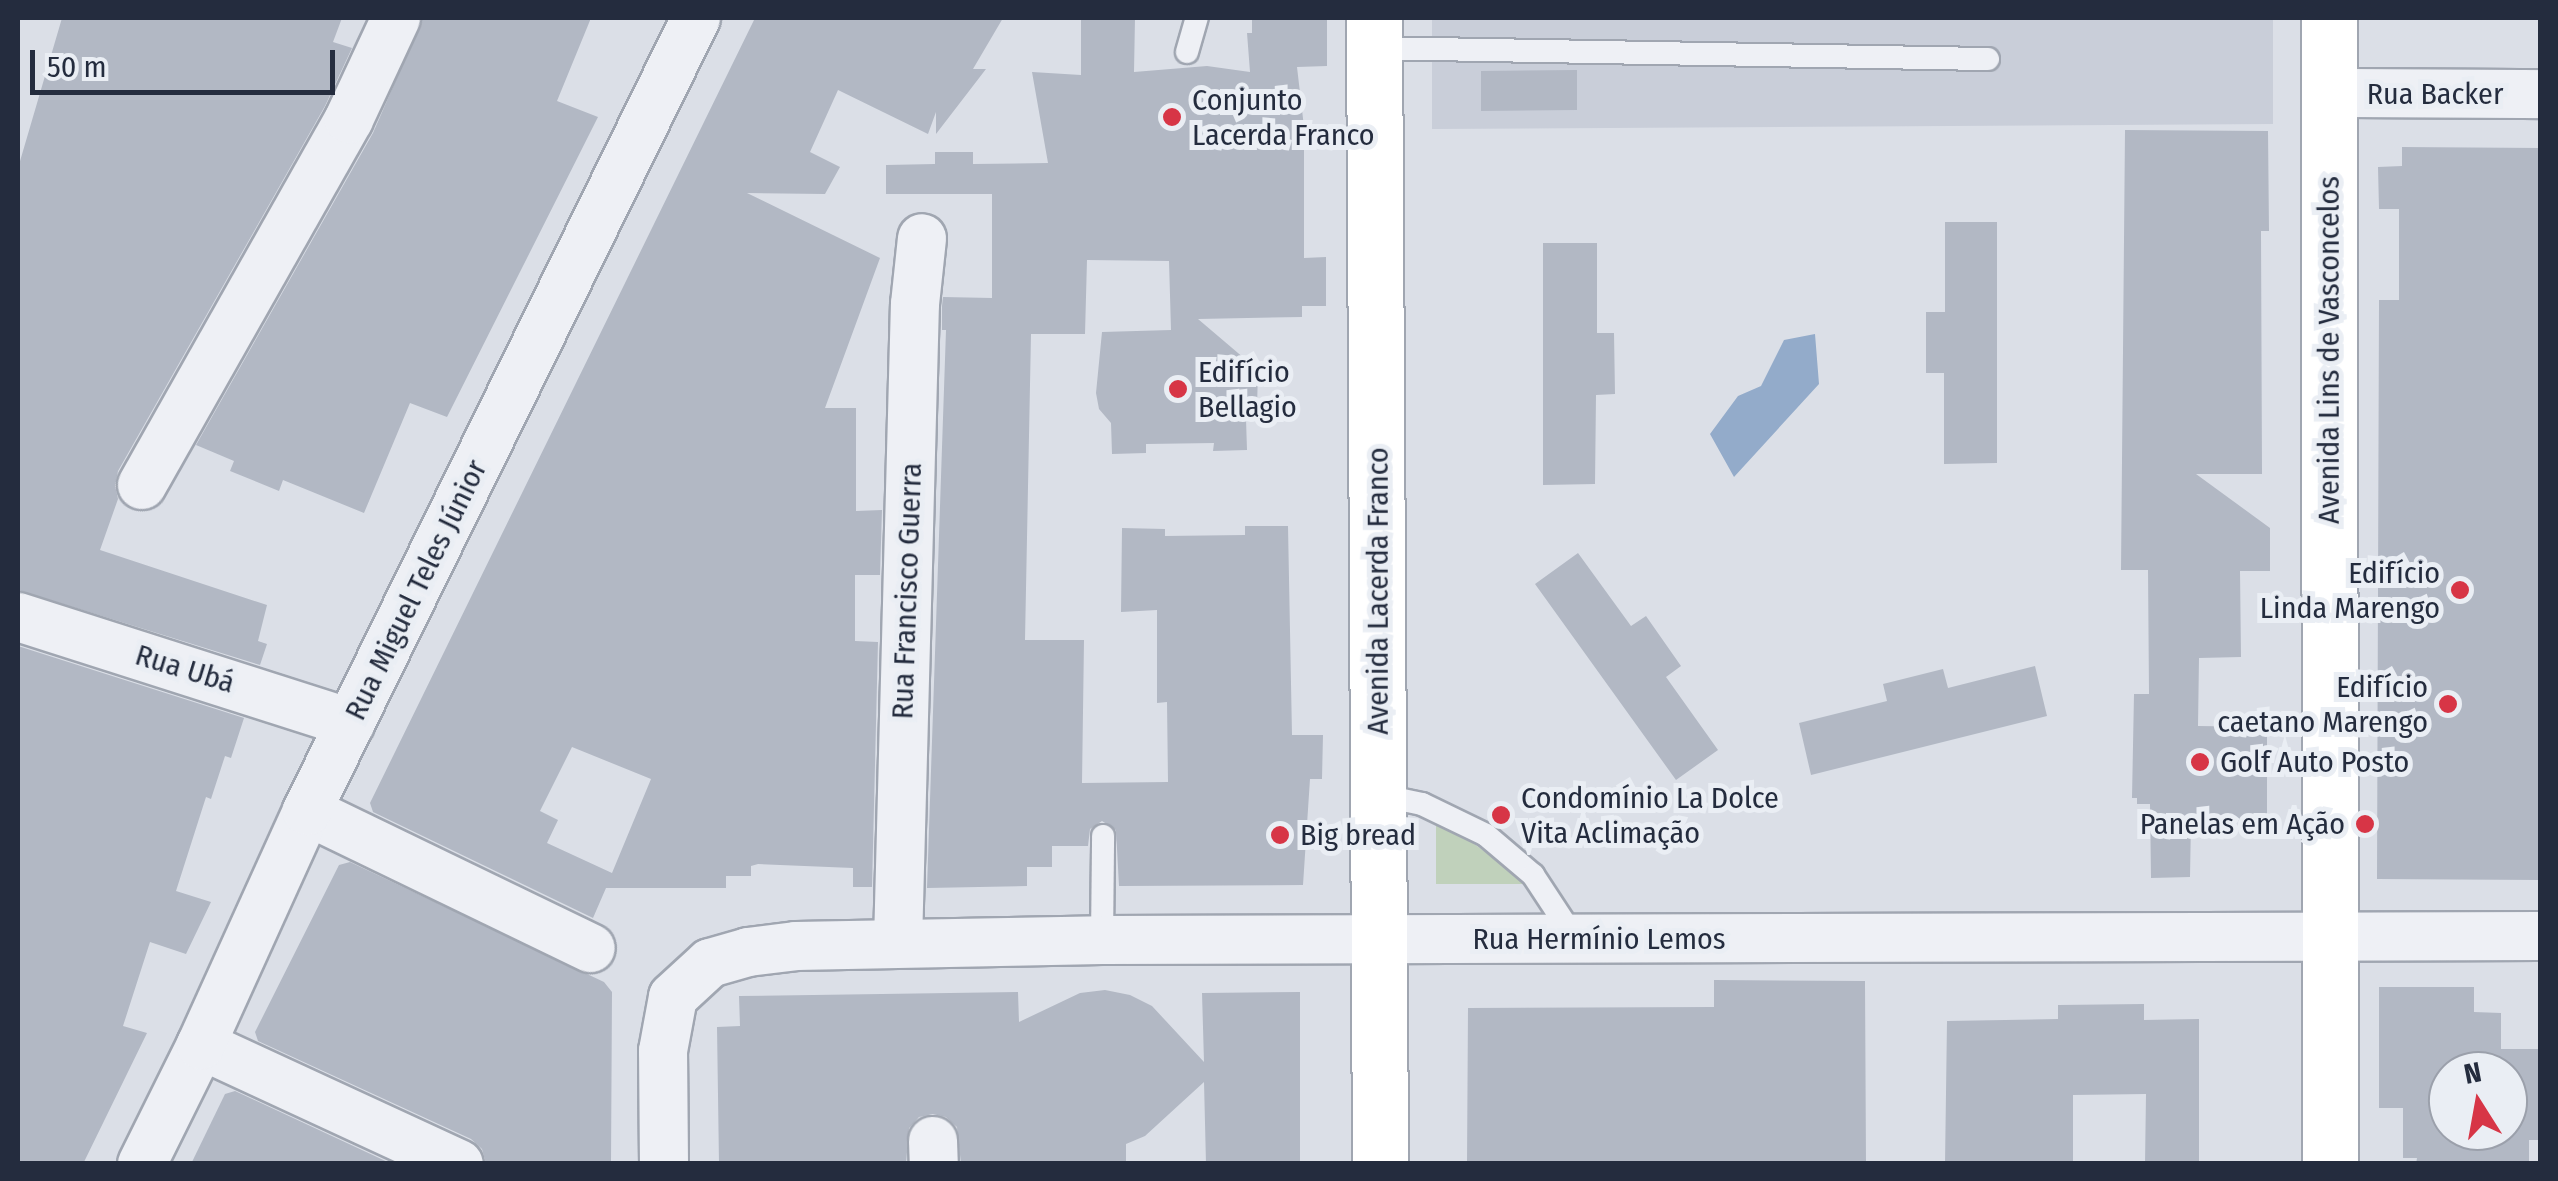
<!DOCTYPE html>
<meta charset="utf-8">
<style>
body{margin:0}
#map{position:relative;width:2558px;height:1181px;overflow:hidden;background:#dbdfe7;font-family:"Fira Sans Condensed",sans-serif}
div>[style]{position:absolute}
[style*='--x']{left:calc(var(--x)*1px);top:calc(var(--y)*1px);width:calc(var(--w)*1px);rotate:calc(var(--a)*1deg)}
.built>*{inset:0;background:#c9ced9}
.green>*{inset:0;background:#c0d1bb}
.water>*{inset:0;background:#93abca}
.building>*{inset:0;background:#b2b8c4}
.roads{filter:drop-shadow(2px 0 #a0a6b1) drop-shadow(-2px 0 #a0a6b1) drop-shadow(0 2px #a0a6b1) drop-shadow(0 -2px #a0a6b1)}
.lane>*{height:22px;margin:-11px;padding:0 11px;transform-origin:11px;border-radius:11px;background:#eef0f5}
.street>*{height:48px;margin:-24px;padding:0 24px;transform-origin:24px;border-radius:24px;background:#eef0f5}
.secondary>*{height:55px;margin:-27.5px;padding:0 27.5px;transform-origin:27.5px;border-radius:27.5px;background:#fff}
.dots>*{width:28px;height:28px;translate:-50% -50%;box-sizing:border-box;border:5px solid #eaeef4;border-radius:50%}
span{translate:-50% -50%;white-space:nowrap;text-align:center;line-height:1.15;-webkit-text-stroke:10px #eaeef4;paint-order:stroke}
.street-label{font-size:30px;color:#242c3e}
.poi-label{font-size:30px;color:#242c3e}
.left{translate:0 -50%;text-align:left}
.right{translate:-100% -50%;text-align:right}
.frame{position:absolute;inset:0;border:20px solid #242c3e;pointer-events:none}
.north{position:absolute;left:2428px;top:1051px;width:100px;height:100px;box-sizing:border-box;background:#eaeef4;border:2px solid #9ba0ab;border-radius:50%;rotate:349deg;font-size:28px;font-weight:700;line-height:40px;text-align:center;color:#242c3e}
.north::after{content:'';display:block;margin:auto;width:35px;height:45px;background:#d73546;clip-path:polygon(50% 0,100% 100%,50% 72%,0 100%)}
.scale{position:absolute;left:30px;top:50px;width:305px;height:45px;box-sizing:border-box;border:5px solid #242c3e;border-top:0;padding-left:12px;font-size:30px;line-height:35px;white-space:nowrap;color:#242c3e;-webkit-text-stroke:8px #eaeef4;paint-order:stroke}
</style>
<div id="map">
<div class="built">
<div style="clip-path:polygon(1432px 18px,2273px 18px,2273px 124px,1432px 129px)"></div>
</div>
<div class="green">
<div style="clip-path:polygon(1436px 816px,1529px 884px,1436px 884px)"></div>
</div>
<div class="water">
<div style="clip-path:polygon(1815px 334px,1819px 384px,1734px 477px,1710px 434px,1738px 396px,1761px 386px,1784px 340px)"></div>
</div>
<div class="building">
<div style="clip-path:polygon(62px 18px,342px 18px,333px 42px,352px 48px,325px 106px,118px 471px,115px 486px,118px 499px,100px 550px,267px 605px,258px 641px,267px 644px,260px 665px,18px 590px,18px 168px)"></div>
<div style="clip-path:polygon(423px 18px,591px 18px,557px 101px,598px 117px,447px 417px,410px 403px,364px 513px,283px 480px,279px 491px,230px 471px,234px 461px,196px 445px,373px 133px)"></div>
<div style="clip-path:polygon(evenodd,755px 18px,1003px 18px,973px 69px,986px 69px,936px 134px,936px 112px,928px 134px,838px 90px,810px 152px,840px 167px,825px 194px,747px 193px,880px 258px,825px 408px,856px 408px,856px 511px,882px 510px,880px 575px,855px 575px,855px 641px,878px 642px,872px 887px,853px 887px,853px 868px,758px 864px,751px 866px,751px 876px,726px 876px,726px 888px,606px 888px,593px 918px,373px 812px,370px 803px,755px 18px,572px 747px,651px 779px,612px 873px,547px 843px,558px 820px,540px 811px,572px 747px)"></div>
<div style="clip-path:polygon(1081px 18px,1135px 18px,1134px 72px,1207px 66px,1250px 72px,1247px 33px,1252px 33px,1252px 18px,1327px 18px,1327px 66px,1297px 67px,1304px 127px,1304px 258px,1326px 257px,1326px 306px,1302px 306px,1302px 317px,1198px 319px,1258px 370px,1257px 408px,1246px 419px,1247px 450px,1213px 451px,1214px 443px,1146px 444px,1146px 453px,1112px 454px,1111px 423px,1099px 409px,1096px 393px,1102px 332px,1171px 330px,1169px 261px,1087px 260px,1085px 334px,1031px 334px,1025px 640px,1084px 640px,1082px 783px,1168px 782px,1167px 702px,1157px 703px,1157px 610px,1121px 612px,1122px 528px,1165px 529px,1165px 536px,1245px 535px,1245px 526px,1288px 526px,1292px 735px,1323px 735px,1322px 779px,1310px 779px,1303px 885px,1119px 886px,1116px 830px,1102px 821px,1090px 829px,1088px 846px,1052px 846px,1052px 867px,1027px 867px,1027px 886px,927px 888px,946px 330px,942px 330px,942px 306px,943px 297px,992px 298px,992px 194px,886px 194px,886px 165px,935px 164px,935px 152px,973px 152px,973px 164px,1048px 163px,1032px 72px,1081px 75px)"></div>
<div style="clip-path:polygon(1577px 70px,1577px 110px,1481px 111px,1481px 71px)"></div>
<div style="clip-path:polygon(2125px 130px,2268px 131px,2269px 231px,2261px 231px,2262px 474px,2196px 474px,2270px 528px,2270px 571px,2240px 571px,2241px 657px,2199px 658px,2198px 726px,2267px 727px,2267px 821px,2191px 820px,2190px 877px,2151px 878px,2150px 804px,2137px 804px,2137px 798px,2132px 798px,2134px 694px,2149px 694px,2148px 570px,2121px 570px)"></div>
<div style="clip-path:polygon(2402px 147px,2540px 148px,2540px 880px,2377px 879px,2379px 300px,2399px 300px,2399px 209px,2379px 209px,2378px 167px,2402px 166px)"></div>
<div style="clip-path:polygon(1945px 222px,1997px 222px,1997px 463px,1944px 464px,1944px 373px,1926px 373px,1926px 312px,1945px 312px)"></div>
<div style="clip-path:polygon(1543px 243px,1597px 243px,1597px 333px,1614px 333px,1615px 394px,1596px 395px,1595px 484px,1543px 485px)"></div>
<div style="clip-path:polygon(1578px 553px,1631px 626px,1646px 616px,1681px 666px,1666px 677px,1718px 750px,1676px 780px,1535px 584px)"></div>
<div style="clip-path:polygon(18px 646px,244px 718px,231px 758px,225px 756px,211px 799px,206px 797px,176px 891px,211px 902px,186px 954px,150px 942px,123px 1026px,147px 1033px,83px 1164px,18px 1164px)"></div>
<div style="clip-path:polygon(2035px 666px,2047px 716px,1811px 775px,1799px 723px,1887px 701px,1883px 684px,1943px 669px,1948px 688px)"></div>
<div style="clip-path:polygon(350px 862px,604px 982px,612px 992px,611px 1164px,486px 1164px,482px 1149px,471px 1139px,258px 1041px,255px 1032px,339px 865px)"></div>
<div style="clip-path:polygon(1714px 980px,1865px 981px,1866px 1164px,1467px 1164px,1468px 1008px,1714px 1007px)"></div>
<div style="clip-path:polygon(evenodd,2379px 987px,2474px 987px,2474px 1012px,2501px 1013px,2501px 1049px,2540px 1049px,2540px 1140px,2529px 1140px,2529px 1164px,2416px 1164px,2417px 1158px,2403px 1158px,2403px 1108px,2379px 1108px,2379px 987px,2448px 1071px,2508px 1071px,2508px 1131px,2448px 1131px,2448px 1071px)"></div>
<div style="clip-path:polygon(1105px 990px,1130px 995px,1152px 1006px,1204px 1062px,1202px 993px,1300px 992px,1300px 1164px,1206px 1164px,1204px 1082px,1145px 1136px,1126px 1144px,1126px 1164px,961px 1164px,957px 1127px,946px 1117px,933px 1114px,919px 1117px,909px 1128px,906px 1164px,719px 1164px,717px 1027px,740px 1026px,739px 996px,1018px 992px,1019px 1022px,1080px 993px)"></div>
<div style="clip-path:polygon(2144px 1004px,2144px 1020px,2199px 1019px,2199px 1164px,2145px 1164px,2146px 1094px,2073px 1095px,2073px 1164px,1945px 1164px,1947px 1021px,2058px 1019px,2058px 1005px)"></div>
<div style="clip-path:polygon(235px 1091px,392px 1164px,191px 1164px,225px 1094px)"></div>
</div>
<div class="roads">
<div class="lane">
<div style="--x:1374;--y:48;--w:614;--a:1.03"></div>
<div style="--x:1187;--y:52;--w:35;--a:-74"></div>
<div style="--x:1379;--y:795;--w:44;--a:11.8"></div>
<div style="--x:1422;--y:804;--w:71;--a:25.8"></div>
<div style="--x:1486;--y:835;--w:62;--a:40.4"></div>
<div style="--x:1533;--y:875;--w:77;--a:56.7"></div>
<div style="--x:1102;--y:940;--w:104;--a:-89.4"></div>
</div>
<div class="street">
<div style="--x:2330;--y:93;--w:210;--a:0.3"></div>
<div style="--x:142;--y:485;--w:420;--a:-60.5"></div>
<div style="--x:349;--y:119;--w:111;--a:-65"></div>
<div style="--x:18;--y:617;--w:349;--a:17.7"></div>
<div style="--x:307;--y:811;--w:315;--a:25.8"></div>
<div style="--x:898;--y:943;--w:639;--a:-88.48"></div>
<div style="--x:915;--y:304;--w:66;--a:-83.9"></div>
<div style="--x:201;--y:1045;--w:284;--a:24.8"></div>
<div style="--x:933;--y:1141;--w:23;--a:88"></div>
<div style="--x:142;--y:1164;--w:133;--a:-63.6"></div>
<div style="--x:201;--y:1045;--w:257;--a:-65.6"></div>
<div style="--x:307;--y:811;--w:883;--a:-63.87"></div>
<div style="--x:664;--y:1164;--w:113;--a:-90.5"></div>
<div style="--x:663;--y:1051;--w:55;--a:-79.5"></div>
<div style="--x:673;--y:997;--w:50;--a:-42.6"></div>
<div style="--x:710;--y:963;--w:40;--a:-16"></div>
<div style="--x:748;--y:952;--w:48;--a:-7.1"></div>
<div style="--x:796;--y:946;--w:306;--a:-1.1"></div>
<div style="--x:1102;--y:940;--w:1438;--a:-0.16"></div>
</div>
<div class="secondary">
<div style="--x:1374;--y:18;--w:1146;--a:89.7"></div>
<div style="--x:2329;--y:18;--w:1146;--a:89.95"></div>
</div>
</div>
<div class="dots">
<div style="left:1172px;top:117px;background:#d73546"></div>
<div style="left:1178px;top:389px;background:#d73546"></div>
<div style="left:2460px;top:590px;background:#d73546"></div>
<div style="left:2448px;top:704px;background:#d73546"></div>
<div style="left:2200px;top:762px;background:#d73546"></div>
<div style="left:1501px;top:815px;background:#d73546"></div>
<div style="left:2365px;top:824px;background:#d73546"></div>
<div style="left:1280px;top:835px;background:#d73546"></div>
</div>
<div class="street-label">
<span style="left:2435px;top:94px">Rua Backer</span>
<span style="left:2329px;top:350px;rotate:-90deg">Avenida Lins de Vasconcelos</span>
<span style="left:416px;top:590px;rotate:-64deg">Rua Miguel Teles Júnior</span>
<span style="left:907px;top:591px;rotate:-88deg">Rua Francisco Guerra</span>
<span style="left:1378px;top:591px;rotate:-90deg">Avenida Lacerda Franco</span>
<span style="left:185px;top:669px;rotate:17deg">Rua Ubá</span>
<span style="left:1599px;top:939px">Rua Hermínio Lemos</span>
</div>
<div class="poi-label">
<span class="left" style="left:1192px;top:117px">Conjunto<br>Lacerda Franco</span>
<span class="left" style="left:1198px;top:389px">Edifício<br>Bellagio</span>
<span class="right" style="left:2440px;top:590px">Edifício<br>Linda Marengo</span>
<span class="right" style="left:2428px;top:704px">Edifício<br>caetano Marengo</span>
<span class="left" style="left:2220px;top:762px">Golf Auto Posto</span>
<span class="left" style="left:1521px;top:815px">Condomínio La Dolce<br>Vita Aclimação</span>
<span class="right" style="left:2345px;top:824px">Panelas em Ação</span>
<span class="left" style="left:1300px;top:835px">Big bread</span>
</div>
<div class="frame"></div>
<div class="north">N</div>
<div class="scale">50 m</div>
</div>
